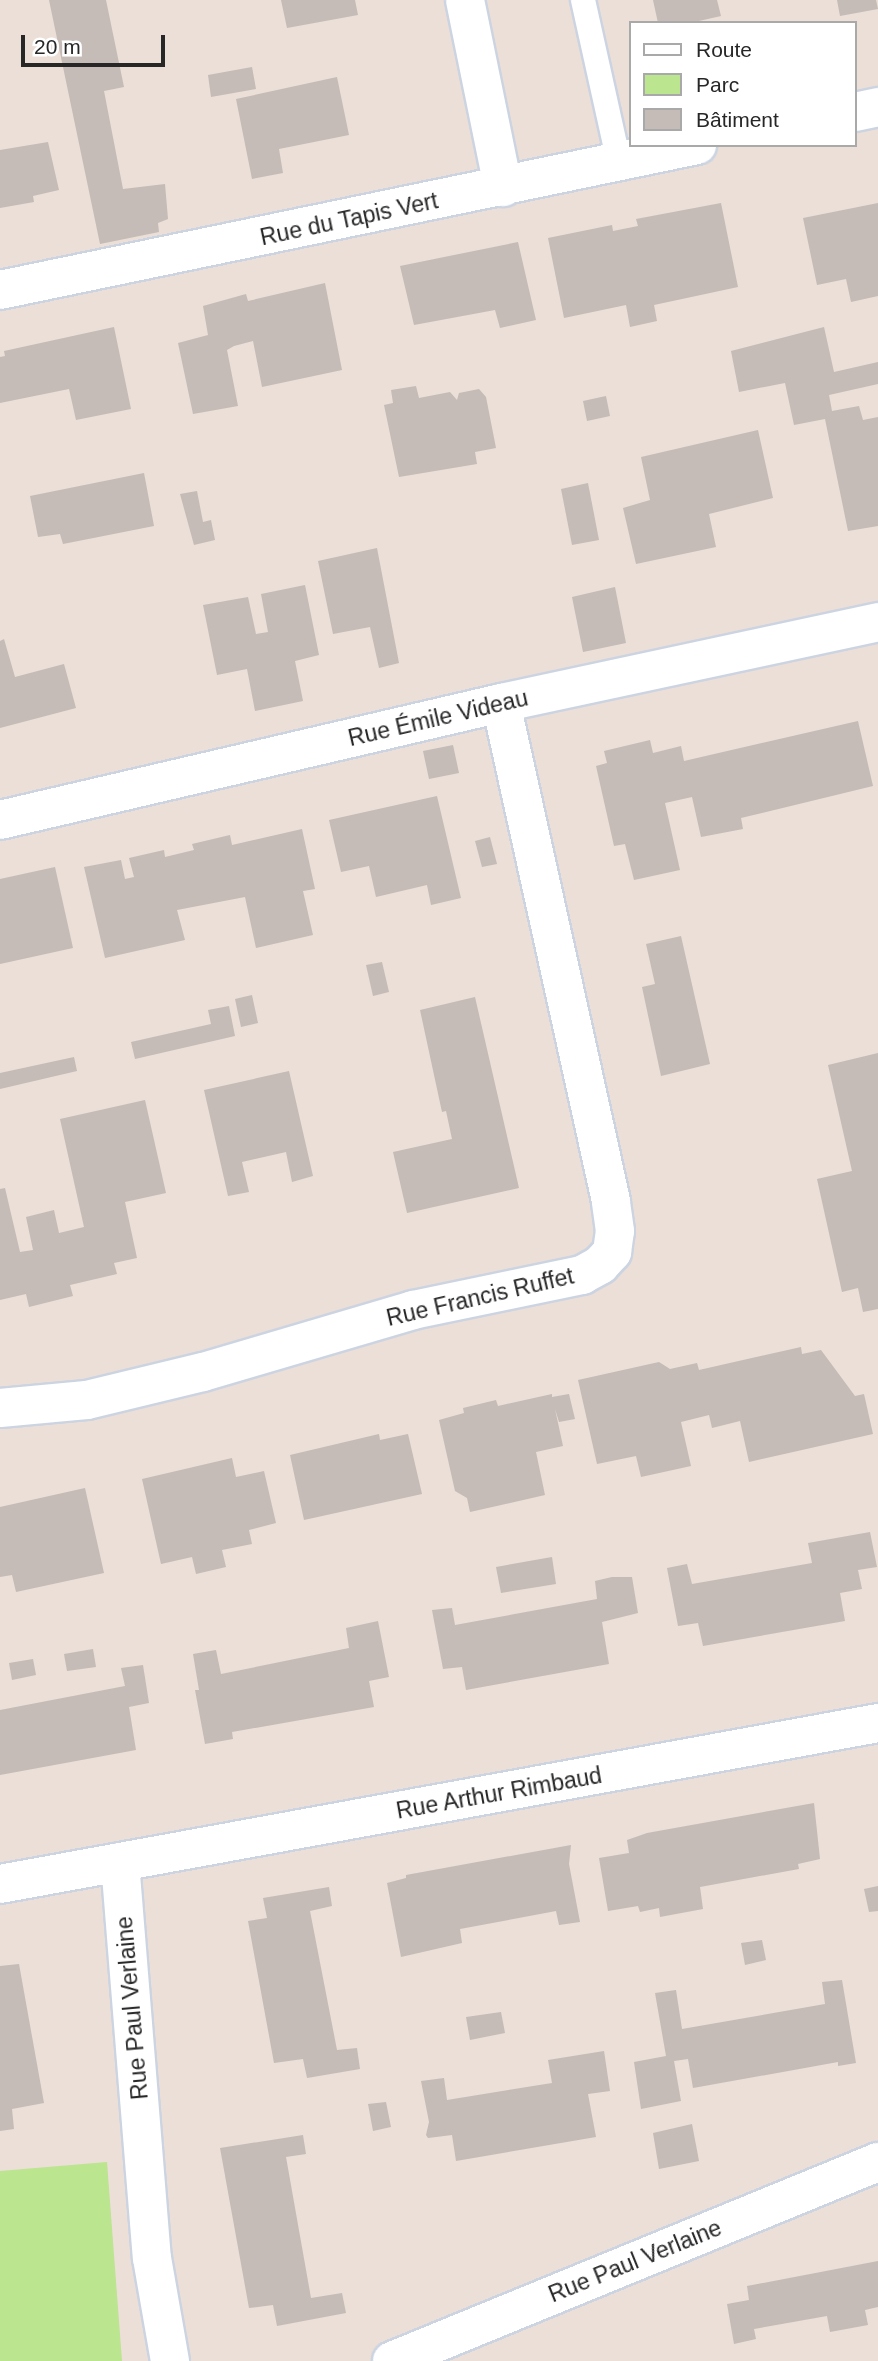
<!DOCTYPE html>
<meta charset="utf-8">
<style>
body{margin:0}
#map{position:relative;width:878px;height:2361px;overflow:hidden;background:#ebdfd7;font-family:Arial,sans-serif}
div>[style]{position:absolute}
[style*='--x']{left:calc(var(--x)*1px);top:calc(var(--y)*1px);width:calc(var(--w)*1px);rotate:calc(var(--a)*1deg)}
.green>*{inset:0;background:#bbe58f}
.building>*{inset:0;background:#c5bcb7}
.roads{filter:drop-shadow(2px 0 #ccd4e1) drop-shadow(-2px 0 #ccd4e1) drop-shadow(0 2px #ccd4e1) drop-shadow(0 -2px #ccd4e1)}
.service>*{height:24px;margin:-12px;padding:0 12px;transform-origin:12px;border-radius:12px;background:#fff}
.minor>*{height:38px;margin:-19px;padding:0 19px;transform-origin:19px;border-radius:19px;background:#fff}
span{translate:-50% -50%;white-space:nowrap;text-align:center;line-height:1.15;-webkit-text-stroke:6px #fff;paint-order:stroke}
.street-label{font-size:23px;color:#272727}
.legend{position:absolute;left:629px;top:21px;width:228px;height:126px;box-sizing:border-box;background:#fff;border:2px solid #a9a9a9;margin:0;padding:9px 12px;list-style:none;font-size:21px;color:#272727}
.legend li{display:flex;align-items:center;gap:14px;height:35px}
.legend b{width:35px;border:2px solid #a9a9a9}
.scale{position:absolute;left:21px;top:35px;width:144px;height:32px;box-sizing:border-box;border:4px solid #272727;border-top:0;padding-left:9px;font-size:21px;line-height:24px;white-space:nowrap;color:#272727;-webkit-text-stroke:5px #fff;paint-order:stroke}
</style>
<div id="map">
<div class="green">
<div style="clip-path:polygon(107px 2162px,122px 2361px,0 2361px,0 2171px)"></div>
</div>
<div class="building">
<div style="clip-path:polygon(49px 0,106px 0,124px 87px,104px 91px,123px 189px,165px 184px,168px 219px,158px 223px,159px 232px,100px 244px)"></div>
<div style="clip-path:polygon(281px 0,355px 0,358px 15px,287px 28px)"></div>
<div style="clip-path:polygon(653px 0,717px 0,721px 16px,690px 23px,658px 23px)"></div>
<div style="clip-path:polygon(837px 0,876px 0,878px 9px,840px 16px)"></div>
<div style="clip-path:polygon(252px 67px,256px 89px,211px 97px,208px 75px)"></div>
<div style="clip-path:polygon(337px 77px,349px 135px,279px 149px,283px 173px,252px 179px,236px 99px)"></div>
<div style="clip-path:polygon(48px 142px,59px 190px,33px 196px,34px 202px,0 208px,0 150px)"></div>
<div style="clip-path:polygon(721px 203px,738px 287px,654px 305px,657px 321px,630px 327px,626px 305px,564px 318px,548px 238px,612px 225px,613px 231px,638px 226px,636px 219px)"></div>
<div style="clip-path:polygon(878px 203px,878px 296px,851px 302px,846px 279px,817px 285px,803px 218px)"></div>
<div style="clip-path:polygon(518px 242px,536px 320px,500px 328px,495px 310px,414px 325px,400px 266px)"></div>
<div style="clip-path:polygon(325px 283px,342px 370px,262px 387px,253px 341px,234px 346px,227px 350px,238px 406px,193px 414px,178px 343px,208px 335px,203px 306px,246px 294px,248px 301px)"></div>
<div style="clip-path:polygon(114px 327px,131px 409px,76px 420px,69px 389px,0 403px,0 357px,5px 356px,4px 351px)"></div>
<div style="clip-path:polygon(824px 327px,834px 372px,878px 362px,878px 384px,829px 395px,832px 411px,859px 406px,863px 420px,878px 417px,878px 526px,848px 531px,825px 419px,794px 425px,785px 383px,739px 392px,731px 351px)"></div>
<div style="clip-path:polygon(416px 386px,419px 398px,450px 392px,457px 400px,459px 393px,479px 389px,486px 397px,496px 448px,475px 452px,477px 464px,399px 477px,384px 405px,393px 403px,391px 390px)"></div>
<div style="clip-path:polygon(606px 396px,610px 416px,587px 421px,583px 401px)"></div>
<div style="clip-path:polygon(758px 430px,773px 498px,709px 514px,716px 547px,636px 564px,623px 508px,650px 500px,641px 457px)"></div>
<div style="clip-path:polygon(144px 473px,154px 526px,63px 544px,60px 534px,38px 537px,30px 496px)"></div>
<div style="clip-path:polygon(588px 483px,599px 540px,572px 545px,561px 489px)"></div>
<div style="clip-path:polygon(197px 491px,203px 522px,211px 520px,215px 540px,194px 545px,180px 494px)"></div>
<div style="clip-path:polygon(377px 548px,399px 663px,379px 668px,370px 627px,333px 634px,318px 561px)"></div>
<div style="clip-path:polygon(305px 585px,319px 655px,295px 661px,303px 701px,255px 711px,247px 669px,217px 675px,203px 605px,248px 597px,256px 634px,268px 632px,261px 594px)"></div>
<div style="clip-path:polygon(615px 587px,626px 643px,583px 652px,572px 597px)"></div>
<div style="clip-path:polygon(4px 639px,15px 677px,64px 664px,76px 708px,0 728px,0 641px)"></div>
<div style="clip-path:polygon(858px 721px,873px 786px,741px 818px,743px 829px,701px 837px,692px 797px,665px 803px,680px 870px,634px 880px,625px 844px,614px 846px,596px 766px,607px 763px,604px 751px,650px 740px,653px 753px,681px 746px,684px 761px)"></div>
<div style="clip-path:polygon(453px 745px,459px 773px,429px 779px,423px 751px)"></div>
<div style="clip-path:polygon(437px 796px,461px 898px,431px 905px,427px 885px,376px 897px,369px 866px,341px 872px,329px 820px)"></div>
<div style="clip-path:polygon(302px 829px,315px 889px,303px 891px,313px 935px,256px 948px,245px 897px,177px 910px,185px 940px,105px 958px,84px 867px,121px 860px,125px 879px,134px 877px,129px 858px,164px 850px,165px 857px,194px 850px,192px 844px,230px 835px,232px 845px)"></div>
<div style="clip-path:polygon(490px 837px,497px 864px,482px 867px,475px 841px)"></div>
<div style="clip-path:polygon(55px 867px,73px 948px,0 964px,0 879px)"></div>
<div style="clip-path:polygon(681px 936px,710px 1064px,661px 1076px,642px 987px,655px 984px,646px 944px)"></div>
<div style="clip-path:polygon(382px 962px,389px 992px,373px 996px,366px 965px)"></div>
<div style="clip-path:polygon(252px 995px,258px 1023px,241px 1027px,235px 999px)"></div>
<div style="clip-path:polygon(475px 997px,519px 1188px,407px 1213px,393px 1152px,452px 1139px,446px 1111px,442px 1112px,420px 1010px)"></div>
<div style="clip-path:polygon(229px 1006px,235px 1036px,135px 1059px,131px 1042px,211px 1024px,208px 1010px)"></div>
<div style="clip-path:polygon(878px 1053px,878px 1309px,863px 1312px,858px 1288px,842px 1292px,817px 1179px,852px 1171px,828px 1065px)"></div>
<div style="clip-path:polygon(74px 1057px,77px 1071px,0 1089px,0 1073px)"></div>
<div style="clip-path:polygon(289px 1071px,313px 1176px,292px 1182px,286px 1152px,242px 1162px,249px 1192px,228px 1196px,204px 1090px)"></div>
<div style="clip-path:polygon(145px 1100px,166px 1193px,125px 1202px,137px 1258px,114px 1263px,117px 1274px,70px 1285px,73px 1296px,29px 1307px,26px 1294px,0 1300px,0 1189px,5px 1188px,20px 1252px,33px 1250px,26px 1217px,54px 1210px,59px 1233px,84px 1227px,60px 1119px)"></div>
<div style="clip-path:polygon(801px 1347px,802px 1354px,821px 1350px,855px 1396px,864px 1394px,873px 1434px,749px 1462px,740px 1421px,712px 1428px,709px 1415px,681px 1422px,691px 1466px,641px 1477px,636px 1456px,597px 1464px,578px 1380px,659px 1362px,670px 1369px,697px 1363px,699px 1370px)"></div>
<div style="clip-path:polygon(552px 1394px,552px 1397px,569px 1394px,575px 1419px,559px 1422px,555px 1409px,563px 1446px,536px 1452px,545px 1495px,470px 1512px,467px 1498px,455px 1491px,439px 1420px,464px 1413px,463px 1408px,496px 1400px,498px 1406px)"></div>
<div style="clip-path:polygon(379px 1434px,380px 1440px,408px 1434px,422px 1494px,304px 1520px,290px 1455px)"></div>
<div style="clip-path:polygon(232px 1458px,236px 1477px,264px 1471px,276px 1523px,249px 1530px,252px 1544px,222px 1550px,226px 1567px,196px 1574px,192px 1557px,161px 1564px,142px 1479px)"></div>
<div style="clip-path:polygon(85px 1488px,104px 1573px,16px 1592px,12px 1575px,0 1577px,0 1507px)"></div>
<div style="clip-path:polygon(870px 1532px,877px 1567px,858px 1570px,862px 1589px,840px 1593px,845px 1621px,703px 1646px,698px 1623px,678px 1626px,667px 1568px,687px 1564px,692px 1584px,812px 1563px,808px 1543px)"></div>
<div style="clip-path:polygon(552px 1557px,556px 1584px,501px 1593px,496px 1567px)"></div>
<div style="clip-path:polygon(612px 1577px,632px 1577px,638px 1613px,602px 1622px,609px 1664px,466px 1690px,462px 1667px,443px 1669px,432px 1610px,452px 1608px,455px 1625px,597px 1599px,595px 1581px)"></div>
<div style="clip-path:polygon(378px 1621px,389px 1677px,369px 1681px,374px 1707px,232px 1732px,233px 1739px,205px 1744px,195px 1690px,199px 1690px,193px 1654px,216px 1650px,221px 1674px,349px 1648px,346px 1628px)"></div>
<div style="clip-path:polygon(93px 1649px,96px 1667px,67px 1671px,64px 1654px)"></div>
<div style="clip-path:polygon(33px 1659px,36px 1675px,12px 1680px,9px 1663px)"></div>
<div style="clip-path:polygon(143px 1665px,149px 1703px,129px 1707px,136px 1750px,0 1775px,0 1710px,125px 1686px,121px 1668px)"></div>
<div style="clip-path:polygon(814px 1803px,820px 1859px,798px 1864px,799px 1869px,700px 1887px,703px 1909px,660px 1917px,659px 1908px,640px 1912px,638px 1906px,608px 1911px,599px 1858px,629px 1853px,627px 1840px,647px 1833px)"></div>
<div style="clip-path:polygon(571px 1845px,569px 1864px,580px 1922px,559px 1925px,556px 1911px,460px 1929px,462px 1943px,401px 1957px,387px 1883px,406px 1878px,406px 1875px)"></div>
<div style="clip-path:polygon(878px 1886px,878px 1911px,869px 1912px,864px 1889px)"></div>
<div style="clip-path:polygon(329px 1887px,332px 1906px,310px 1911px,337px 2050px,357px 2048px,360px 2069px,307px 2078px,303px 2059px,274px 2063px,248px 1921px,267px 1918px,263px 1898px)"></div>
<div style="clip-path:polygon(762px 1940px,766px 1960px,745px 1965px,741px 1943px)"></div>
<div style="clip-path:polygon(19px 1964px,44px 2103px,12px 2109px,14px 2129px,0 2131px,0 1966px)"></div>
<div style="clip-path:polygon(842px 1980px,856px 2063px,838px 2066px,838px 2062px,693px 2088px,688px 2059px,674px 2061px,681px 2101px,641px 2109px,634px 2062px,666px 2056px,655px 1993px,676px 1990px,682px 2029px,825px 2004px,822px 1982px)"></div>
<div style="clip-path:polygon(501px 2012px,505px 2033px,470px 2040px,466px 2017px)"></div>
<div style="clip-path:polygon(604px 2051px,610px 2091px,588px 2094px,596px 2137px,456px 2161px,452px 2135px,428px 2138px,426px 2135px,429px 2122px,421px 2081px,444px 2078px,447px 2100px,552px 2083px,548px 2060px)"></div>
<div style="clip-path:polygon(386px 2102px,391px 2127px,373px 2131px,368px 2104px)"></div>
<div style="clip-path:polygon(692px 2124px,699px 2161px,659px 2169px,653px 2133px)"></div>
<div style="clip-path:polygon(303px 2135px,306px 2154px,286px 2157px,311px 2298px,342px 2293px,346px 2313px,277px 2326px,273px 2305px,249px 2308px,220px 2148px)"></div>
<div style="clip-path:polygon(878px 2261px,878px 2307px,865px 2310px,868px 2325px,830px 2332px,827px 2316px,754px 2329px,756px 2339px,734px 2344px,727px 2304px,749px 2300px,747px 2286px)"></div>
</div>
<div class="roads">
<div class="service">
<div style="--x:583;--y:0;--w:166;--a:77.5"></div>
</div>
<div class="minor">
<div style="--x:465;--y:0;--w:191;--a:78.5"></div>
<div style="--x:855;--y:112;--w:24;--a:-12"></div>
<div style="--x:0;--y:290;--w:712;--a:-11.75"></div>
<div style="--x:0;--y:820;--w:514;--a:-13.14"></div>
<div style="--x:501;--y:703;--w:386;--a:-12.1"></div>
<div style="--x:0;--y:1408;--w:87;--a:-5.3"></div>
<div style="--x:87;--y:1400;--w:119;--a:-13.6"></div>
<div style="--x:203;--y:1372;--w:219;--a:-16.4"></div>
<div style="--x:413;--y:1310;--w:173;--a:-11.7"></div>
<div style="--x:582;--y:1275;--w:21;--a:-29"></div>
<div style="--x:600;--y:1265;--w:18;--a:-47"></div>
<div style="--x:612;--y:1252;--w:21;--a:-82"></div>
<div style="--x:615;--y:1231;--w:30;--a:-98"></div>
<div style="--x:611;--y:1201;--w:510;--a:-102.46"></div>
<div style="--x:120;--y:1862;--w:397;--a:85.4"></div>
<div style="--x:152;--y:2258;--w:105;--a:80.1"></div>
<div style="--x:0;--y:1884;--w:893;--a:-10.39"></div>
<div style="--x:392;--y:2361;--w:525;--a:-22.27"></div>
</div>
</div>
<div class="street-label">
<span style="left:349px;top:219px;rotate:-12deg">Rue du Tapis Vert</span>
<span style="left:438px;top:718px;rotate:-13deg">Rue Émile Videau</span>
<span style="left:480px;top:1297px;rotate:-13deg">Rue Francis Ruffet</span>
<span style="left:499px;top:1793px;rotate:-10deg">Rue Arthur Rimbaud</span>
<span style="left:132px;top:2008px;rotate:-95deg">Rue Paul Verlaine</span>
<span style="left:635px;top:2261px;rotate:-22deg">Rue Paul Verlaine</span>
</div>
<ul class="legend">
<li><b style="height:9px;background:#fff"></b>Route</li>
<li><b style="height:19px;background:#bbe58f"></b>Parc</li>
<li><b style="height:19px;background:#c5bcb7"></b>Bâtiment</li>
</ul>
<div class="scale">20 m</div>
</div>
